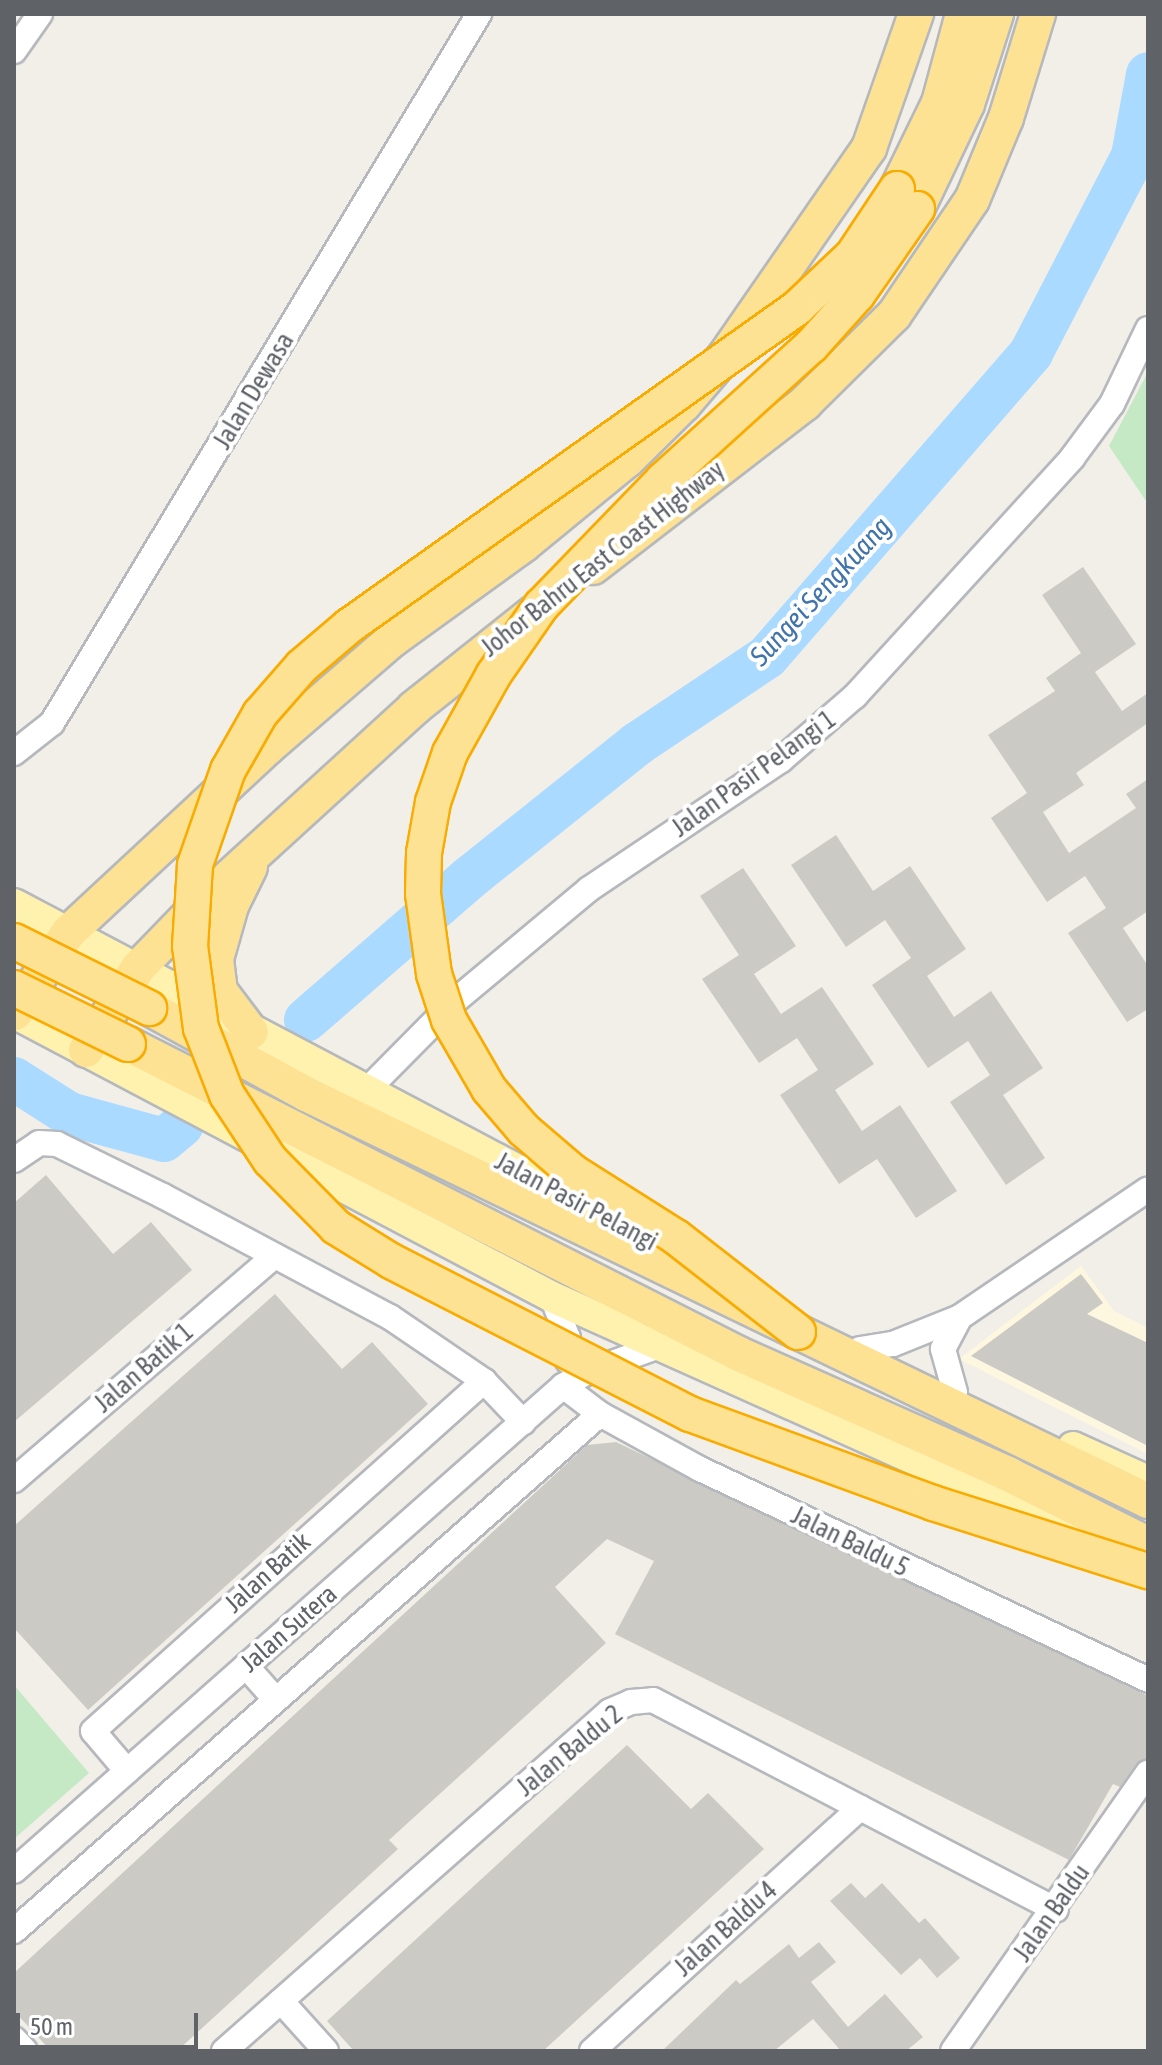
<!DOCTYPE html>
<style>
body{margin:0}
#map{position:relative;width:1162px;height:2065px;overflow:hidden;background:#f1efe8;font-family:"Asap Condensed",sans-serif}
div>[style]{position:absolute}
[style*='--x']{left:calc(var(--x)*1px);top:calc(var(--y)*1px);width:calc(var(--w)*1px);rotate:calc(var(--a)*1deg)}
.commercial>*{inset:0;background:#fef7e0}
.green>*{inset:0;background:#c5e8c5}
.river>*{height:44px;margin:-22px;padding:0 22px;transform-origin:22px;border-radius:22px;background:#aadaff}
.building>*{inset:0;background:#cccac5}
.roads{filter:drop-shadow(2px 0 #b5b8bc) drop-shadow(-2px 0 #b5b8bc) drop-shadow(0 2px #b5b8bc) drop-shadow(0 -2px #b5b8bc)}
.minor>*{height:24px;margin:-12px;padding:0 12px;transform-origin:12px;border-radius:12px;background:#fff}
.major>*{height:30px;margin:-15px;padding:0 15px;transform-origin:15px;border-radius:15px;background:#fff2af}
.highway>*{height:34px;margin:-17px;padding:0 17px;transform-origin:17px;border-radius:17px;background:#fde293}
.bridges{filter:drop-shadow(2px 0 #f9ab00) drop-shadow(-2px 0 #f9ab00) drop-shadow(0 2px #f9ab00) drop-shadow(0 -2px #f9ab00)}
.highway-bridge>*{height:34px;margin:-17px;padding:0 17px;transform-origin:17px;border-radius:17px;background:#fde293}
span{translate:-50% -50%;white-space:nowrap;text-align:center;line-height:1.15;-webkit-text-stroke:8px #fff;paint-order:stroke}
.street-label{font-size:26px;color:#5f6368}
.water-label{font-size:28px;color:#4174aa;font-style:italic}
.frame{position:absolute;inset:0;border:16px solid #5f6368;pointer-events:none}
.scale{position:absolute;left:16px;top:2013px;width:182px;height:36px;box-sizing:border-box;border:4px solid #5f6368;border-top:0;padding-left:10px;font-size:24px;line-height:28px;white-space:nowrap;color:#5f6368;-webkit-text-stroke:6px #fff;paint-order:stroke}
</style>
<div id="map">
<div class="commercial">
<div style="clip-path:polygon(1081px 1266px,1114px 1311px,1148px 1328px,1148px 1454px,959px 1359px)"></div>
</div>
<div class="green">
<div style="clip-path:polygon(1148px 372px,1148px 504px,1109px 446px)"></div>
<div style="clip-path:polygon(14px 1685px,89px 1773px,14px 1839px)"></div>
</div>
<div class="river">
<div style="--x:306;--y:1020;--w:215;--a:-41"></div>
<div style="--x:468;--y:879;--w:216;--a:-38.6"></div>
<div style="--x:637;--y:744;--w:156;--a:-33.8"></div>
<div style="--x:767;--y:657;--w:403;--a:-49"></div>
<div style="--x:1031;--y:353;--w:222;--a:-62.6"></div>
<div style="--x:1133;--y:156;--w:83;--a:-79.6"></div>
<div style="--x:14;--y:1079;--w:65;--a:32.5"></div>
<div style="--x:69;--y:1114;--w:98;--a:15.3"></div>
<div style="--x:164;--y:1140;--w:23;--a:-40"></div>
</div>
<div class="building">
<div style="clip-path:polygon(1083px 567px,1136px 644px,1095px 672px,1122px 711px,1148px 693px,1148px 723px,1076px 773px,1084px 785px,1043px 812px,1069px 853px,1136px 808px,1126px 794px,1148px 779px,1148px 911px,1123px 928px,1148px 966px,1148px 1009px,1127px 1022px,1068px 933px,1106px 908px,1085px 876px,1047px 902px,991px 818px,1027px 793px,988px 735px,1055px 691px,1046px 678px,1081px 653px,1042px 595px)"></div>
<div style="clip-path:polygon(836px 835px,873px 891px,910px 866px,966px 949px,927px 976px,954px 1017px,991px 991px,1043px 1068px,1003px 1095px,1045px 1158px,1006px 1185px,950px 1102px,990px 1075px,968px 1041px,928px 1068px,872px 985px,911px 958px,885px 920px,846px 947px,791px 865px)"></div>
<div style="clip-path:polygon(743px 868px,796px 946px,754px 974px,781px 1014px,822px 987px,874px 1064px,835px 1090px,862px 1131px,900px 1105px,957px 1191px,916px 1218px,877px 1159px,839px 1184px,780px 1095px,818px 1070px,797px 1038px,759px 1063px,702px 979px,739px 955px,700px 896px)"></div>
<div style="clip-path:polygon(46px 1175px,113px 1254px,151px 1222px,192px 1270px,14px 1422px,14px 1203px)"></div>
<div style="clip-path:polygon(1081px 1274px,1103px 1303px,1087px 1314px,1148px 1343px,1148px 1446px,971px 1356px)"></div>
<div style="clip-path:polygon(275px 1294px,342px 1369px,372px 1342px,428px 1404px,88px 1710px,14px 1628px,14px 1526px)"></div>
<div style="clip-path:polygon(616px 1442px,1148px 1696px,1148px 1758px,1136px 1764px,1120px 1787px,1113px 1784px,1069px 1860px,615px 1634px,654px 1561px,607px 1539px,555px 1587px,606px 1643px,389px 1840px,398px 1849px,177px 2051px,51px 2051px,14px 2011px,14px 1973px,587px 1445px)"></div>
<div style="clip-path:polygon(627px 1745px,691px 1809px,708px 1793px,764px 1849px,543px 2051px,354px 2051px,327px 2021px)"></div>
<div style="clip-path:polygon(851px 1883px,865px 1898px,882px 1883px,919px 1923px,925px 1918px,960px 1958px,937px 1978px,920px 1958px,901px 1975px,830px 1901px)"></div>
<div style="clip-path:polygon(819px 1942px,836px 1962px,811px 1982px,848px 2027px,885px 1994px,923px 2037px,906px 2051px,841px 2051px,813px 2019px,774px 2051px,662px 2051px,736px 1980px,740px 1984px,789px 1944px,799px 1958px)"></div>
</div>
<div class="roads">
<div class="minor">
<div style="--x:14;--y:51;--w:45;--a:-54.9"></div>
<div style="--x:14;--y:753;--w:48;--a:-38.3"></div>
<div style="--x:52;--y:723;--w:828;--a:-58.94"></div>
<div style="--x:365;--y:1092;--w:129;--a:-45.3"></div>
<div style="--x:456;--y:1000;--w:173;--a:-39.8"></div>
<div style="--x:589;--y:889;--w:231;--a:-33.9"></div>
<div style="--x:781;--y:760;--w:98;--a:-40.9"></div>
<div style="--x:855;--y:696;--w:322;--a:-47.6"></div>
<div style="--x:1072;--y:458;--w:67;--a:-53.5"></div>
<div style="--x:1112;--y:404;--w:83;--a:-64.4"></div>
<div style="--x:14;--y:1160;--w:30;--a:-34"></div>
<div style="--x:39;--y:1143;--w:18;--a:3"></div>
<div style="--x:57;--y:1144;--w:118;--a:26.1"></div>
<div style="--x:163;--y:1196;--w:257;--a:28.1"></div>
<div style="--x:390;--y:1317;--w:114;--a:34.2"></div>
<div style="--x:484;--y:1381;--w:57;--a:46.4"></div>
<div style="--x:552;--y:1297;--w:44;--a:68.7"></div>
<div style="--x:568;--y:1338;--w:23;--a:90"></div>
<div style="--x:860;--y:1349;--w:33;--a:-9"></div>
<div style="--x:893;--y:1344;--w:72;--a:-21.9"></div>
<div style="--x:960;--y:1317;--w:227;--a:-34.2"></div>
<div style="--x:563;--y:1386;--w:46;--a:37.1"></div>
<div style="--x:600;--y:1414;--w:114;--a:28.8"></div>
<div style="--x:700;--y:1469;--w:495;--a:25.2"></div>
<div style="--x:955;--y:1392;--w:45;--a:-105.6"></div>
<div style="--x:943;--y:1349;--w:36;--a:-62"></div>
<div style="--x:14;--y:1480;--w:343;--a:-40.7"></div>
<div style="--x:246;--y:1666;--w:45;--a:48.6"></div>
<div style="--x:127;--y:1771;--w:52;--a:-130.4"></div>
<div style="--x:93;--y:1731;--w:525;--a:-41.83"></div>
<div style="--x:14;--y:1871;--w:733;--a:-41.46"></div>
<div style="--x:563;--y:1386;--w:28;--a:-30"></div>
<div style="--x:587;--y:1372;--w:74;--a:-19.7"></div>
<div style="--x:14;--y:1931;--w:781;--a:-41.42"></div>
<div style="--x:281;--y:2001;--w:67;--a:48"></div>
<div style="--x:14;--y:2039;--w:16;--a:47"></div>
<div style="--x:224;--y:2051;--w:514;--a:-41.37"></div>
<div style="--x:610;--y:1711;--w:23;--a:-23"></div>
<div style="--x:631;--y:1702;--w:22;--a:-5"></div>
<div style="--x:653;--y:1700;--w:454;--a:27.5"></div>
<div style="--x:592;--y:2051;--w:362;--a:-42.2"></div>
<div style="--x:953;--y:2051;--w:340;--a:-55"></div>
</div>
<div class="major">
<div style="--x:14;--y:904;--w:750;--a:27.83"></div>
<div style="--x:14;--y:1013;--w:608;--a:27.83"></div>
<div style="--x:552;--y:1297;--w:602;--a:24.14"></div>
<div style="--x:1073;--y:1447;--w:82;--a:24.4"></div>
</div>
<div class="highway">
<div style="--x:897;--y:189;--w:96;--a:-64"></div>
<div style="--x:939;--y:103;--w:92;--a:-74.9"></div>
<div style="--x:917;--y:209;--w:116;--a:-64.5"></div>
<div style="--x:967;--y:104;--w:95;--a:-72.1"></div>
<div style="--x:593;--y:567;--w:268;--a:-37.7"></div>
<div style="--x:805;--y:403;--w:125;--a:-44.7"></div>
<div style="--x:894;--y:315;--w:139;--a:-55.9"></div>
<div style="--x:972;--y:200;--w:89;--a:-67.5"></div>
<div style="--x:1006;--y:118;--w:109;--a:-72.9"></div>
<div style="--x:250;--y:867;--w:43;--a:116"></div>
<div style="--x:231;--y:906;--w:55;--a:105.8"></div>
<div style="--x:216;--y:959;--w:32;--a:83"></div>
<div style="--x:220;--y:991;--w:51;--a:52.9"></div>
<div style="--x:149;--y:1008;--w:179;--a:28.7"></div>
<div style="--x:306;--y:1094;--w:935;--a:25.8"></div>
<div style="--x:15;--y:1013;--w:96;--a:-56.5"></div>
<div style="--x:68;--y:933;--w:273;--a:-42.9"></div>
<div style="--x:268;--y:747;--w:164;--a:-40.8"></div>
<div style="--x:392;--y:640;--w:162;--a:-35.9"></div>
<div style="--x:523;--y:545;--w:134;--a:-39.3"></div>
<div style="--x:627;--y:460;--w:80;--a:-44.5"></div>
<div style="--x:684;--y:404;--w:63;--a:-49.5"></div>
<div style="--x:725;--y:356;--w:253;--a:-55.3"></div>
<div style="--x:869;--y:148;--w:142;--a:-70.7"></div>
<div style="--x:128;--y:1044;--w:685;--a:26.9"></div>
<div style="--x:739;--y:1354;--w:295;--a:24"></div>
<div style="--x:1008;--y:1474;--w:157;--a:26.6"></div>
<div style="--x:86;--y:1050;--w:97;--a:-57.6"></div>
<div style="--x:138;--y:968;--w:93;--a:-45.9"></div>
<div style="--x:203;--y:901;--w:286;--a:-42.4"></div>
<div style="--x:414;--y:708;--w:151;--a:-38.5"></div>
</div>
</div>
<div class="bridges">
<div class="highway-bridge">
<div style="--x:897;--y:189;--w:79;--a:123.7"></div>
<div style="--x:853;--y:255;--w:77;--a:136.6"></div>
<div style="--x:797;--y:308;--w:549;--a:144.63"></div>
<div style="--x:349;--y:626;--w:62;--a:139.6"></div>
<div style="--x:302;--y:666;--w:64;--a:131.2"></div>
<div style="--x:260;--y:714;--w:64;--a:119.7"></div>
<div style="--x:228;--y:770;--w:101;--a:109.2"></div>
<div style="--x:195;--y:865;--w:81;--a:93.5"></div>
<div style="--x:190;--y:946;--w:83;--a:82.4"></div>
<div style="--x:201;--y:1028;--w:72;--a:68.8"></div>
<div style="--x:227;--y:1095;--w:78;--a:56.5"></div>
<div style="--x:270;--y:1160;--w:94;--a:45.4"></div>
<div style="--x:336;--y:1227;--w:65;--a:31.7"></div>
<div style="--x:391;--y:1261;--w:336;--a:27.1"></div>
<div style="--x:690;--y:1414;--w:259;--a:20.1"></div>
<div style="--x:933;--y:1503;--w:225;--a:17.6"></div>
<div style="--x:14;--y:941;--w:151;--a:26.4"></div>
<div style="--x:14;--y:988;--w:127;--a:26.2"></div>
<div style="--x:798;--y:1332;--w:155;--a:-142.1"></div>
<div style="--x:676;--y:1237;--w:122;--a:-147.7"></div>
<div style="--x:573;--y:1172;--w:65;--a:-139.4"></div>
<div style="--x:524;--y:1130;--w:54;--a:-130.5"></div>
<div style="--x:489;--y:1089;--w:80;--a:-120.1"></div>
<div style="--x:449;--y:1020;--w:48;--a:-108.1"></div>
<div style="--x:434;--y:974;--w:81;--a:-97.8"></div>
<div style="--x:423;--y:894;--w:41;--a:-88.6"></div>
<div style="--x:424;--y:853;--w:52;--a:-80"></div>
<div style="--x:433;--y:802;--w:52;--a:-70.9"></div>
<div style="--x:450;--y:753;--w:90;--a:-60.9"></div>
<div style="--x:494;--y:674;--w:83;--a:-55.3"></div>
<div style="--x:541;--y:606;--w:175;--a:-45.9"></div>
<div style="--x:663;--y:480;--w:200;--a:-42.2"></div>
<div style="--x:811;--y:346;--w:69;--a:-48"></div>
<div style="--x:857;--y:295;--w:105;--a:-55.1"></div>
</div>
</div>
<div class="street-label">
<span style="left:254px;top:391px;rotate:-59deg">Jalan Dewasa</span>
<span style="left:603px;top:559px;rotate:-38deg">Johor Bahru East Coast Highway</span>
<span style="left:754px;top:774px;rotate:-36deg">Jalan Pasir Pelangi 1</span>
<span style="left:576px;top:1202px;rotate:28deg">Jalan Pasir Pelangi</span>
<span style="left:144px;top:1368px;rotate:-41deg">Jalan Batik 1</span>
<span style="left:850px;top:1542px;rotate:26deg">Jalan Baldu 5</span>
<span style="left:268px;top:1573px;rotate:-42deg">Jalan Batik</span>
<span style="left:289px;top:1629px;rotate:-41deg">Jalan Sutera</span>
<span style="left:570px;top:1751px;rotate:-39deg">Jalan Baldu 2</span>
<span style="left:1052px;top:1913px;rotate:-55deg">Jalan Baldu</span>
<span style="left:726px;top:1929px;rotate:-42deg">Jalan Baldu 4</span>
</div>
<div class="water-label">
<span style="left:820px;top:591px;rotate:-47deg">Sungei Sengkuang</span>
</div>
<div class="frame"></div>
<div class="scale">50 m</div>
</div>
